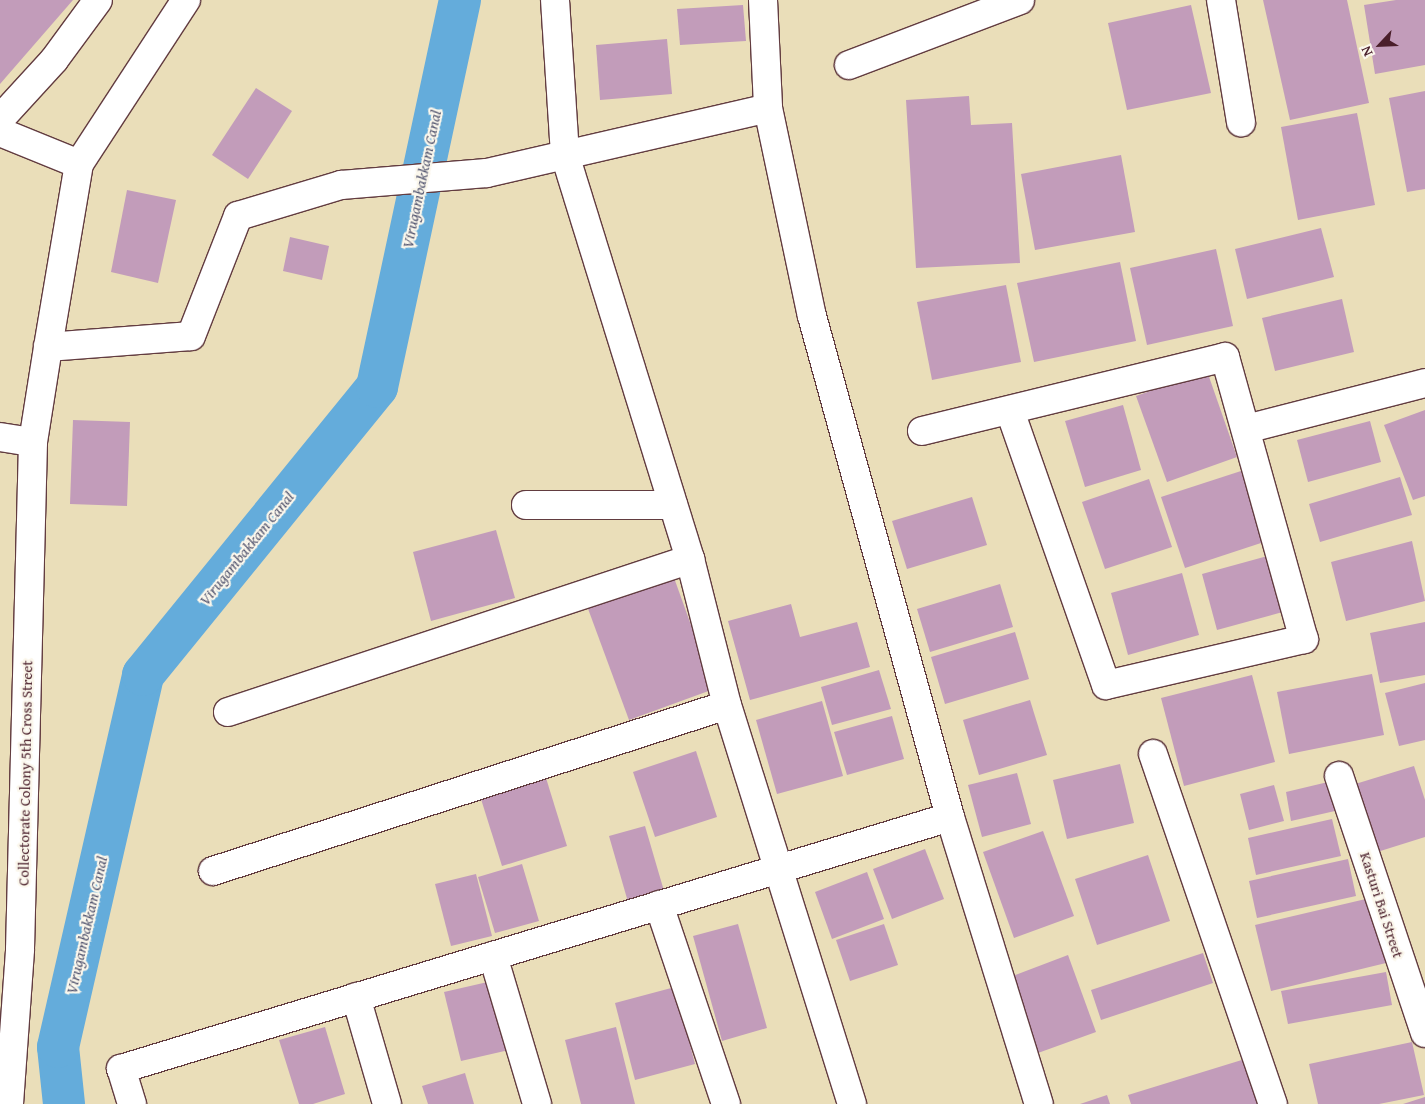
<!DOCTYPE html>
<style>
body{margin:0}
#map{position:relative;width:1425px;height:1104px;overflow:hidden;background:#eadeb9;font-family:"Gentium Book Plus",serif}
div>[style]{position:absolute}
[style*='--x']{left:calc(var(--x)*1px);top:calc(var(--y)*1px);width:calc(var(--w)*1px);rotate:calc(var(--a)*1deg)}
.canal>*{height:42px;margin:-21px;padding:0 21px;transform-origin:21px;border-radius:21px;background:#64acdb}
.building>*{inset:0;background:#c29cba}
.roads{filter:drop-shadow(1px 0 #623c40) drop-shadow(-1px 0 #623c40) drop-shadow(0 1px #623c40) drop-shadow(0 -1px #623c40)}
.minor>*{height:28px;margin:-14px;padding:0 14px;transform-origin:14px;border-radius:14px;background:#fff}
span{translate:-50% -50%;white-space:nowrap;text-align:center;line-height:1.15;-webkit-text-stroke:4.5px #fbf7ec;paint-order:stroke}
.street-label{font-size:15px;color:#4a1f2b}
.water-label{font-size:16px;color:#545771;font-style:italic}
.north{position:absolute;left:1355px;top:20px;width:50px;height:50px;-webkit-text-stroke:4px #fbf7ec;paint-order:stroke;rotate:245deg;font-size:14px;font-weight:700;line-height:20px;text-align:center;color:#4a1f2b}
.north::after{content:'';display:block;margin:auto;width:18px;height:22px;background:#4a1f2b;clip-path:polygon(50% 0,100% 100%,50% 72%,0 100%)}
</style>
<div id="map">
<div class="canal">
<div style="--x:64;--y:1104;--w:57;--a:-96"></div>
<div style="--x:58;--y:1047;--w:382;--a:-77.1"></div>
<div style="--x:143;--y:675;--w:371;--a:-50.9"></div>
<div style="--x:377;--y:387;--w:396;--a:-77.9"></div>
</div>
<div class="building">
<div style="clip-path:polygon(0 0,73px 0,0 84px)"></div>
<div style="clip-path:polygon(1263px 0,1347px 0,1369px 103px,1290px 120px)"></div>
<div style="clip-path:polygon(1396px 0,1425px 0,1425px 65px,1375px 74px,1364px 5px)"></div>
<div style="clip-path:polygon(743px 5px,746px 41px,680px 45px,677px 9px)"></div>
<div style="clip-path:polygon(1191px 5px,1211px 93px,1127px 110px,1108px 23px)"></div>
<div style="clip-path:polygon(667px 39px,672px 94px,600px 100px,596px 45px)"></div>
<div style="clip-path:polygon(256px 88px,292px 111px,248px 179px,212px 155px)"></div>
<div style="clip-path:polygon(1425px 91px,1425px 189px,1407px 192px,1389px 98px)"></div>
<div style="clip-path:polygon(969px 96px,971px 125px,1012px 123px,1020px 263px,916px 268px,906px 100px)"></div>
<div style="clip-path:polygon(1357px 113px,1375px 205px,1298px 220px,1281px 127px)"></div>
<div style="clip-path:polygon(1121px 155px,1135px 232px,1035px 250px,1021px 174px)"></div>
<div style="clip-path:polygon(127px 190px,176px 200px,158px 283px,111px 272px)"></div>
<div style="clip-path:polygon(1321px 228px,1334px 277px,1247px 299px,1235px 249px)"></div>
<div style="clip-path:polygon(290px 237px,329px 246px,322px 280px,283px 271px)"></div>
<div style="clip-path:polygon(1216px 249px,1233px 326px,1147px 345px,1130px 268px)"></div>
<div style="clip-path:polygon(1120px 262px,1136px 341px,1034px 362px,1017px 283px)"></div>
<div style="clip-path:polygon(1006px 285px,1021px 362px,932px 380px,917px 302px)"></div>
<div style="clip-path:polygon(1342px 299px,1354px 352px,1275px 371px,1262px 318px)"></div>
<div style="clip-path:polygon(1207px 371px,1237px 457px,1167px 482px,1136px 396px)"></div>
<div style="clip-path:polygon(1123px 405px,1141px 470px,1085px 487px,1065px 421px)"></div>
<div style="clip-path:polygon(1425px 410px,1425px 496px,1413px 500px,1384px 425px)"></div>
<div style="clip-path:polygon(73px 420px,130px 422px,127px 506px,70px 504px)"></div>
<div style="clip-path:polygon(1370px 421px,1381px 462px,1308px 482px,1297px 440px)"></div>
<div style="clip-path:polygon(1241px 471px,1264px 542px,1185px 568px,1161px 497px)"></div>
<div style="clip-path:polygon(1400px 477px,1412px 515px,1320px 542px,1309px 504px)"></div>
<div style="clip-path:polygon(1149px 479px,1172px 547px,1105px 569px,1082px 502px)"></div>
<div style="clip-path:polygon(972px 497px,987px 545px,907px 569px,892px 521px)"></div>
<div style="clip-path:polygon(496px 530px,515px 598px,431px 621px,413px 552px)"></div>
<div style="clip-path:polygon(1412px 541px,1425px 601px,1346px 621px,1331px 562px)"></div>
<div style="clip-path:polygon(1275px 554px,1290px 610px,1217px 630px,1202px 574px)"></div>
<div style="clip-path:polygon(1182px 573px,1199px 635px,1128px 655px,1111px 593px)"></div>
<div style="clip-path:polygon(673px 575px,714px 689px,629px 720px,587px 606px)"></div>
<div style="clip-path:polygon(1000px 584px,1013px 627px,930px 652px,917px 609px)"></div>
<div style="clip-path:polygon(791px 604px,800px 637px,857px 622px,870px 667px,750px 700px,728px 621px)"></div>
<div style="clip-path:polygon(1425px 622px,1425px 675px,1380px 683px,1370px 633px)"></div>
<div style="clip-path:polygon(1015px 632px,1029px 679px,945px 704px,931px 657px)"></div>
<div style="clip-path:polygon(879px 670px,891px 709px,832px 725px,821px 687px)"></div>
<div style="clip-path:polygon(1372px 674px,1384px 735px,1289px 754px,1277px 692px)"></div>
<div style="clip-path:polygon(1252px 675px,1275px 762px,1184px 786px,1161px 698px)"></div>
<div style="clip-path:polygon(1425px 683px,1425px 740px,1399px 746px,1385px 693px)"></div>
<div style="clip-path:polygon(1030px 700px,1047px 755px,979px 775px,963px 720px)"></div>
<div style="clip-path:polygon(822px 701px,843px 776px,777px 794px,756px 720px)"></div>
<div style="clip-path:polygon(892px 716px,904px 759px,847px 775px,834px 732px)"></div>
<div style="clip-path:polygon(696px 751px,717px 817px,655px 837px,633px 772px)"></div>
<div style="clip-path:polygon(1120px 764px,1134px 823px,1067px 839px,1053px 780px)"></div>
<div style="clip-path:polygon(1414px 766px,1425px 800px,1425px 837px,1374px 853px,1352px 785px)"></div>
<div style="clip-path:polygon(1017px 773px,1031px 824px,982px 837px,968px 785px)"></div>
<div style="clip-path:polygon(546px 778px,567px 846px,502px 866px,481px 799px)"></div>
<div style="clip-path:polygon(1328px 782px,1335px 811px,1291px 821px,1286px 792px)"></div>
<div style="clip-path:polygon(1274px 785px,1284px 821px,1249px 830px,1240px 794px)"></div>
<div style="clip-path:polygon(1332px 819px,1341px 856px,1256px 875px,1248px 838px)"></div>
<div style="clip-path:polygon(645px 826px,664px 891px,628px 902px,609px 836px)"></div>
<div style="clip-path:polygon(1043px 831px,1074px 916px,1014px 938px,983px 852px)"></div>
<div style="clip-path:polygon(925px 849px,944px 899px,892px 919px,873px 869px)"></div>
<div style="clip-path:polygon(1148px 855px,1170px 921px,1097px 945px,1075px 879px)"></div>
<div style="clip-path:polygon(1348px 859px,1356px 896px,1257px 918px,1249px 881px)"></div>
<div style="clip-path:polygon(522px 864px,539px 921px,495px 933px,478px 877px)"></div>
<div style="clip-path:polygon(867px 872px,884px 919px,832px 939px,815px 892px)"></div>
<div style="clip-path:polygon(476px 874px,492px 936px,451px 946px,435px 884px)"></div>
<div style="clip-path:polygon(1370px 898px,1386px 963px,1271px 991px,1255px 925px)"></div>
<div style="clip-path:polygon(738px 924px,767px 1028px,722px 1041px,693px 936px)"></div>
<div style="clip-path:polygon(884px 924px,898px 965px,850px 981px,836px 940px)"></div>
<div style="clip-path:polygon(1203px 953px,1213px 983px,1101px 1020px,1091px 990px)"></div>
<div style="clip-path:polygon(1068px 955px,1096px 1032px,1038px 1053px,1010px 977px)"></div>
<div style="clip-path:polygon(1386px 972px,1392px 1005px,1288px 1024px,1281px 991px)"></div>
<div style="clip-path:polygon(492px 981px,509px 1050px,461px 1061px,444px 992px)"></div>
<div style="clip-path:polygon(675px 987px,695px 1064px,635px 1080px,615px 1003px)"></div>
<div style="clip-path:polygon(325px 1027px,345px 1094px,313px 1104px,299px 1104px,279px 1040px)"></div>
<div style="clip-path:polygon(616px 1027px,635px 1104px,581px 1104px,565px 1040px)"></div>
<div style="clip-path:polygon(1412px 1042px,1424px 1095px,1379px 1104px,1318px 1104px,1309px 1064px)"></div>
<div style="clip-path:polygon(1245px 1059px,1260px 1104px,1131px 1104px,1128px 1095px)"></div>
<div style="clip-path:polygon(465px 1073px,474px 1104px,428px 1104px,422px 1086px)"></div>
<div style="clip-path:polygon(1107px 1095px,1110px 1104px,1080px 1104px)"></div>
<div style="clip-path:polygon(1425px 1097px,1425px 1104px,1403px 1104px)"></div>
</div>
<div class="roads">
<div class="minor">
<div style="--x:555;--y:0;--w:155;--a:86.3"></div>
<div style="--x:565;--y:155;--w:423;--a:72.8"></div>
<div style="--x:690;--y:559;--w:151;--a:75.8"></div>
<div style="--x:727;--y:705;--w:418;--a:72.6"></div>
<div style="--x:763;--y:0;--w:108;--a:87.3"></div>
<div style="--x:768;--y:108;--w:213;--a:78.1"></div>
<div style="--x:812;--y:316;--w:520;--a:74.6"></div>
<div style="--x:950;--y:817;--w:300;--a:72.8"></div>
<div style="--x:1221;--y:0;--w:124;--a:80.7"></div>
<div style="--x:849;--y:65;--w:183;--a:-20.8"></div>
<div style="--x:0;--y:119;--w:80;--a:-47.5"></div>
<div style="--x:54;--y:60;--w:74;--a:-53.7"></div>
<div style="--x:0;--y:132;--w:85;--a:22.1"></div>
<div style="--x:48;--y:347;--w:143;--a:-4.4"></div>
<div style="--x:191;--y:336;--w:129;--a:-68.6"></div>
<div style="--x:238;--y:216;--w:108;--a:-16.8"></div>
<div style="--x:341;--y:185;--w:146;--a:-4.7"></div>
<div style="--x:487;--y:173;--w:288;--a:-13"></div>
<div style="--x:1246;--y:429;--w:185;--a:-14.4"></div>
<div style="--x:922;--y:431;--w:312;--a:-13.7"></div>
<div style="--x:1225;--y:357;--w:293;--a:74.4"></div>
<div style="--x:1304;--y:639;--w:203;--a:166.9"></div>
<div style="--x:1106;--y:685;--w:290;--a:-109.3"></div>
<div style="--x:0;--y:437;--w:33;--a:9"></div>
<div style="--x:526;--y:505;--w:147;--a:0"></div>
<div style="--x:228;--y:712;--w:487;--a:-18.3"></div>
<div style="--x:1153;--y:754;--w:370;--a:71.1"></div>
<div style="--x:1339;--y:776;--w:271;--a:71.5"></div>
<div style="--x:213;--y:871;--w:540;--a:-17.9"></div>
<div style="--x:659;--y:905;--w:210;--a:71.4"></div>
<div style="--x:493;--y:956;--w:154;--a:73.4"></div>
<div style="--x:356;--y:997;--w:111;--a:73.8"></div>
<div style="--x:9;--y:1104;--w:155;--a:-85.9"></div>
<div style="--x:20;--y:949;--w:507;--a:-88.53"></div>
<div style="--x:33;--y:442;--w:96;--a:-81"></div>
<div style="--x:48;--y:347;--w:186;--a:-80.4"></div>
<div style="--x:79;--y:164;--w:196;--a:-56.9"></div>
<div style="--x:132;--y:1104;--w:37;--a:-107"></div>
<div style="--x:121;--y:1069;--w:866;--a:-16.91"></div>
</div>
</div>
<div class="street-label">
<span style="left:25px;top:773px;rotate:-89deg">Collectorate Colony 5th Cross Street</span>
<span style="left:1382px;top:905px;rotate:72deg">Kasturi Bai Street</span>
</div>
<div class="water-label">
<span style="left:421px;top:179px;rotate:-78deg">Virugambakkam Canal</span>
<span style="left:246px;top:548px;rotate:-51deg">Virugambakkam Canal</span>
<span style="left:86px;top:925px;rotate:-77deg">Virugambakkam Canal</span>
</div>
<div class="north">N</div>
</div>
